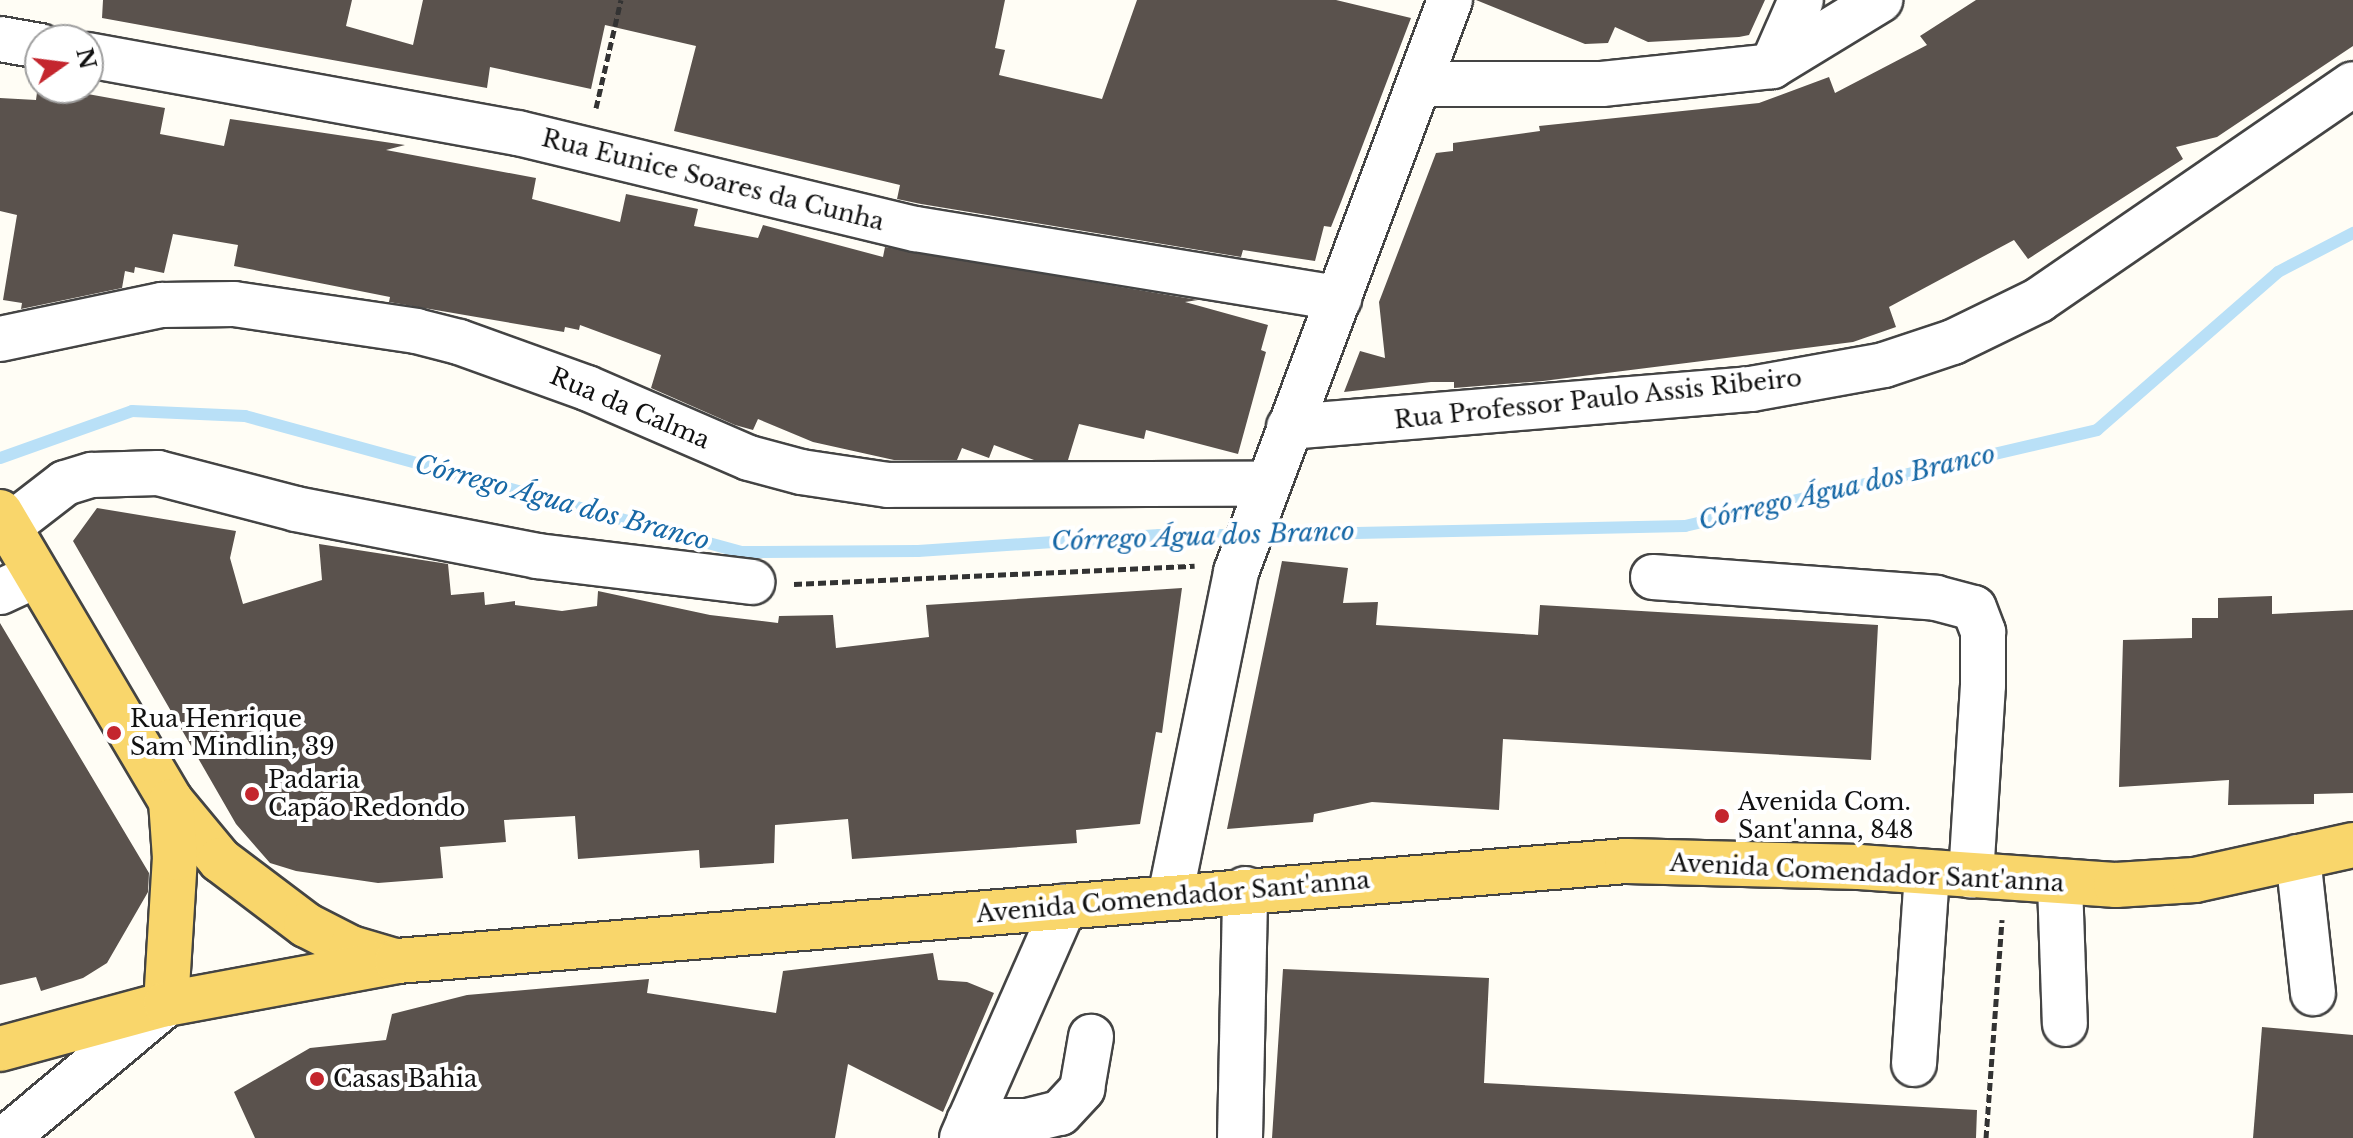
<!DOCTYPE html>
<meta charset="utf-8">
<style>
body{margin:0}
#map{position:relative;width:2353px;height:1138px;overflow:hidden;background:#fffdf5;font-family:"Libre Baskerville",serif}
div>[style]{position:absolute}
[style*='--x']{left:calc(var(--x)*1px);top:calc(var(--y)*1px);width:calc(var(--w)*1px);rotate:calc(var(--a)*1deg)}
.stream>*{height:12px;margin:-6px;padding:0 6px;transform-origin:6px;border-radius:6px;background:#b9e0f7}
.building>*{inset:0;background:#5a524d}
.path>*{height:5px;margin-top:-2.5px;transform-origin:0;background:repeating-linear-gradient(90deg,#333 0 8px,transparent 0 12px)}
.roads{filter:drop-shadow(2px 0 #444) drop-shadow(-2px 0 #444) drop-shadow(0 2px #444) drop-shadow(0 -2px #444)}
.minor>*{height:44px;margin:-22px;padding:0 22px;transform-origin:22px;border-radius:22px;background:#fff}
.major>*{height:44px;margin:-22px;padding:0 22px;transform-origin:22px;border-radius:22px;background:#f9d66b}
.dots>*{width:22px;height:22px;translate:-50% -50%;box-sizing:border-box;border:4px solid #fff;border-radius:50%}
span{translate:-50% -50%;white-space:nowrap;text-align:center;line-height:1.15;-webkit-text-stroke:8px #fff;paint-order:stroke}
.street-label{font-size:24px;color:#111}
.poi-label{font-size:24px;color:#111}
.left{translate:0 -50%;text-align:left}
.water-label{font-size:26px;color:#1768a6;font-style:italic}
.north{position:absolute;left:24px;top:24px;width:80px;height:80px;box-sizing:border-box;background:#fff;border:2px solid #a0a0a0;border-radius:50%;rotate:76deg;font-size:22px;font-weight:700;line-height:32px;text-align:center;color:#111}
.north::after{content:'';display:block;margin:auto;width:28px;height:36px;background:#c4262e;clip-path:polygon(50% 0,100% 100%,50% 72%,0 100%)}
</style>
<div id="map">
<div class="stream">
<div style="--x:0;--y:458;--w:140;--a:-19.6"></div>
<div style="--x:132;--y:411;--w:113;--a:2.5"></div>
<div style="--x:245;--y:416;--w:514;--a:15.33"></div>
<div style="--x:741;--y:552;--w:177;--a:-0.3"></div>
<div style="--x:918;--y:551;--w:242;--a:-3.8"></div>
<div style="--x:1159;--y:535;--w:82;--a:0"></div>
<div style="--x:1260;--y:535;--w:425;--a:-1.2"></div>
<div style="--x:1685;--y:526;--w:423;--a:-13.1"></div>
<div style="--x:2097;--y:430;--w:240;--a:-41.1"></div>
<div style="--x:2278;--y:272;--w:85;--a:-27.5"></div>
</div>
<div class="building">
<div style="clip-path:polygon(103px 0,352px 0,346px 26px,413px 45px,423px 0,1005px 0,995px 48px,1005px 50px,999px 75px,1102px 99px,1137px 0,1336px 0,1411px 18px,1341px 202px,1331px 227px,1324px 226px,1315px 261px,1243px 250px,1241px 257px,921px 204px,897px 199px,900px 185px,674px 131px,696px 46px,605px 25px,591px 89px,490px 67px,487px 88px,102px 18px)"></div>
<div style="clip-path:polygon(1476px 0,1765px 0,1749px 35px,1739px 37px,1648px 42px,1615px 27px,1608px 43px,1585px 44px)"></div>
<div style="clip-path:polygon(1976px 0,2353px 0,2353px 46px,2217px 137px,2176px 147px,2183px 159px,2028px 259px,2014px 240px,1889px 307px,1896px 327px,1853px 342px,1543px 381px,1454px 388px,1454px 382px,1431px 382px,1344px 392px,1360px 351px,1385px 358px,1379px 302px,1436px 153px,1453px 151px,1453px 143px,1540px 131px,1539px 126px,1759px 103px,1829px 77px,1835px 93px,1927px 45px,1920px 36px)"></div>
<div style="clip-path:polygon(38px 85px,165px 108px,160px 134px,224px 146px,230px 119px,405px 145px,386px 150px,536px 178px,532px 199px,620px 222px,626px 194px,698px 209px,694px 226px,758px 238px,763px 225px,883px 257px,885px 247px,1198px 300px,1185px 302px,1268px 325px,1261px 350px,1266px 352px,1238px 454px,1146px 430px,1144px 439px,1079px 424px,1068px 460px,1034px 460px,994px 445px,989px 458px,962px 448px,957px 460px,894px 460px,813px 442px,758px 419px,753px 430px,735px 425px,651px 388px,661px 355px,580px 325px,579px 330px,565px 327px,564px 332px,389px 302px,390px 297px,234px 266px,238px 245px,173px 234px,164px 273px,135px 267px,134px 273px,125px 271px,122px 288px,21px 309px,22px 303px,3px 300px,17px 215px,0 211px,0 98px,36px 100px)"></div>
<div style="clip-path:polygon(97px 508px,236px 531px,230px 558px,243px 604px,322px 580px,319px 544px,448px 564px,451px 595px,484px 592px,485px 605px,515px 601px,515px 605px,562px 611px,597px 606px,598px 591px,710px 615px,778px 623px,779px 616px,833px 615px,836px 648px,929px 637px,926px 605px,1182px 588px,1162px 733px,1156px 732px,1140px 824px,1076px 830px,1077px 843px,852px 859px,848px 819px,775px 825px,774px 863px,700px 868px,699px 850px,578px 859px,575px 816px,504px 820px,506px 842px,440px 847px,443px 878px,378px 883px,296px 871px,270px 863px,236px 824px,73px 541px)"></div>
<div style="clip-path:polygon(1282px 561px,1348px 568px,1343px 603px,1378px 602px,1376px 625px,1538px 635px,1540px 605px,1878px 625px,1871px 760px,1503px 739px,1499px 810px,1372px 802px,1314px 814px,1313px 822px,1227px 829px)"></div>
<div style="clip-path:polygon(2272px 596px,2272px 614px,2353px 610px,2353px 793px,2314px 794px,2314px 804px,2228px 805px,2229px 780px,2119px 787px,2123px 640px,2192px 638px,2192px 618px,2218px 618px,2218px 598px)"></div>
<div style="clip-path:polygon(0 623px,149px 873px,148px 892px,107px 963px,83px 978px,41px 991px,36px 977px,0 985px)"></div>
<div style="clip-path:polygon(933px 953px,938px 980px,967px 982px,994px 993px,943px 1112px,848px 1064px,835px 1138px,255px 1138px,234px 1092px,310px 1048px,386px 1040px,392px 1014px,467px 995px,649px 979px,647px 993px,776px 1013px,783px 971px)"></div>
<div style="clip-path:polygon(1283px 969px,1489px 978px,1484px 1083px,1977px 1110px,1976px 1138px,1272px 1138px)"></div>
<div style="clip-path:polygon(2262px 1027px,2353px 1035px,2353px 1138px,2253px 1138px)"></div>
</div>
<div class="path">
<div style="--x:596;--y:108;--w:111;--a:-77"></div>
<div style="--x:794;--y:584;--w:401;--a:-2.6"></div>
<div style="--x:1986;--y:1138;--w:219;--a:-85.8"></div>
</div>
<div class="roads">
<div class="minor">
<div style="--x:0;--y:39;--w:41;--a:9.9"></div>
<div style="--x:88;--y:55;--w:437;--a:10.3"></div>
<div style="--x:518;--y:133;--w:409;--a:13.6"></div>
<div style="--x:916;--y:229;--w:429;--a:9.3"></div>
<div style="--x:1772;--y:66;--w:72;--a:-66.3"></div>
<div style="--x:1420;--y:84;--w:182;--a:0"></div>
<div style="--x:1602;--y:84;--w:171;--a:-6"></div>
<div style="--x:1772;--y:66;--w:127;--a:-31.4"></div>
<div style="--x:0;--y:339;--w:166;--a:-11.9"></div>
<div style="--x:162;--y:305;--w:72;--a:-0.8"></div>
<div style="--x:234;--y:304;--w:184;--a:8.4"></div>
<div style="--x:416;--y:331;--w:44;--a:14.3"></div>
<div style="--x:459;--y:342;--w:136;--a:19.8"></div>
<div style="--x:587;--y:388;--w:176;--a:23.4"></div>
<div style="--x:749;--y:458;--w:54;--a:15.1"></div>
<div style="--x:801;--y:472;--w:88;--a:8.5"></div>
<div style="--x:888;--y:485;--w:379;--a:-0.2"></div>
<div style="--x:1289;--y:427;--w:464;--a:-4.7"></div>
<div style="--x:1751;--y:389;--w:135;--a:-10.2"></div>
<div style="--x:1884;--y:365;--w:73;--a:-18.4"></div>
<div style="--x:1953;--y:342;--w:96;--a:-26"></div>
<div style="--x:2039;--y:300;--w:381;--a:-34.5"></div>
<div style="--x:8;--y:527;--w:72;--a:-37.7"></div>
<div style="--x:65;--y:483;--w:28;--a:-17"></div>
<div style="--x:92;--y:475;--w:66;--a:-1.7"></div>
<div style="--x:158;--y:473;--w:143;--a:14.6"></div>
<div style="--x:296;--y:509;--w:246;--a:11"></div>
<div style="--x:537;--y:556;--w:217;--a:6.9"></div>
<div style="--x:1653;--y:577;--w:284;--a:4.2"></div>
<div style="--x:1936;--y:598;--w:39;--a:15"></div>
<div style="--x:1974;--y:608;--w:26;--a:69"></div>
<div style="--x:1983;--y:632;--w:53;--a:90"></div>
<div style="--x:1983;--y:685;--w:191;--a:93.6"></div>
<div style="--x:0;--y:592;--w:38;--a:-25"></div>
<div style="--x:2298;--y:857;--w:137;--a:83.7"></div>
<div style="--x:2060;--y:884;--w:140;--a:88"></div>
<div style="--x:1170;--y:897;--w:332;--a:-78.5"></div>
<div style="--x:1236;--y:572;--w:611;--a:-69.49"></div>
<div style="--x:1914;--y:1064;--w:192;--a:-86.1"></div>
<div style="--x:969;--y:1121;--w:58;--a:0"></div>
<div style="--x:1027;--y:1121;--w:34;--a:-14"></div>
<div style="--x:1060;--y:1113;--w:33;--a:-47"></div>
<div style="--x:1082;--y:1089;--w:53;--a:-80.2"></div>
<div style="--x:6;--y:1138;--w:209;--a:-39.9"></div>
<div style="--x:962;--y:1138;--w:253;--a:-66.2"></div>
<div style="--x:1240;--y:1138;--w:249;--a:-88.8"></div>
</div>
<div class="major">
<div style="--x:0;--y:512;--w:336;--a:59.4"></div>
<div style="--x:171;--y:801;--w:77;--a:50.3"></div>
<div style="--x:220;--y:860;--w:108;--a:37.1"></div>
<div style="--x:306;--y:925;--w:51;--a:27.1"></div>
<div style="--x:351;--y:948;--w:46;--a:16.5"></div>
<div style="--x:166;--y:1004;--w:146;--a:-86.5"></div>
<div style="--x:175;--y:858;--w:57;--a:-94"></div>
<div style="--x:0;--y:1049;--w:172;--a:-15.2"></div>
<div style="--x:166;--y:1004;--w:235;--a:-10.5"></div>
<div style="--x:397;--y:961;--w:1234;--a:-4.65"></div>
<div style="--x:1627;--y:861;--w:232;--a:1.5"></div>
<div style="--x:1859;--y:867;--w:258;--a:4"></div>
<div style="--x:2116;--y:885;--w:79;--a:-3.6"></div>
<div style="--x:2195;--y:880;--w:162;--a:-12.5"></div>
</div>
</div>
<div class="dots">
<div style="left:114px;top:733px;background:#c4262e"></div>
<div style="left:252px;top:794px;background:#c4262e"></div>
<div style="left:1722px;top:816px;background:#c4262e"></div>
<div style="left:317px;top:1079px;background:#c4262e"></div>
</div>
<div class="street-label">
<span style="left:713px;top:180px;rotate:14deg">Rua Eunice Soares da Cunha</span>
<span style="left:1598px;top:399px;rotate:-6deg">Rua Professor Paulo Assis Ribeiro</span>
<span style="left:630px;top:408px;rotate:23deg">Rua da Calma</span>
<span style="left:1867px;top:873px;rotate:3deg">Avenida Comendador Sant'anna</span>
<span style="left:1173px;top:897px;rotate:-5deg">Avenida Comendador Sant'anna</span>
</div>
<div class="poi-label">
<span class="left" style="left:130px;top:733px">Rua Henrique<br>Sam Mindlin, 39</span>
<span class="left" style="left:268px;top:794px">Padaria<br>Capão Redondo</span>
<span class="left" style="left:1738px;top:816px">Avenida Com.<br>Sant'anna, 848</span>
<span class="left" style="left:333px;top:1079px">Casas Bahia</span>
</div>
<div class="water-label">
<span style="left:1847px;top:488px;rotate:-13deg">Córrego Água dos Branco</span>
<span style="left:562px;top:503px;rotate:15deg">Córrego Água dos Branco</span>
<span style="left:1203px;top:537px;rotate:-2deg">Córrego Água dos Branco</span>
</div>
<div class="north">N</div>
</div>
